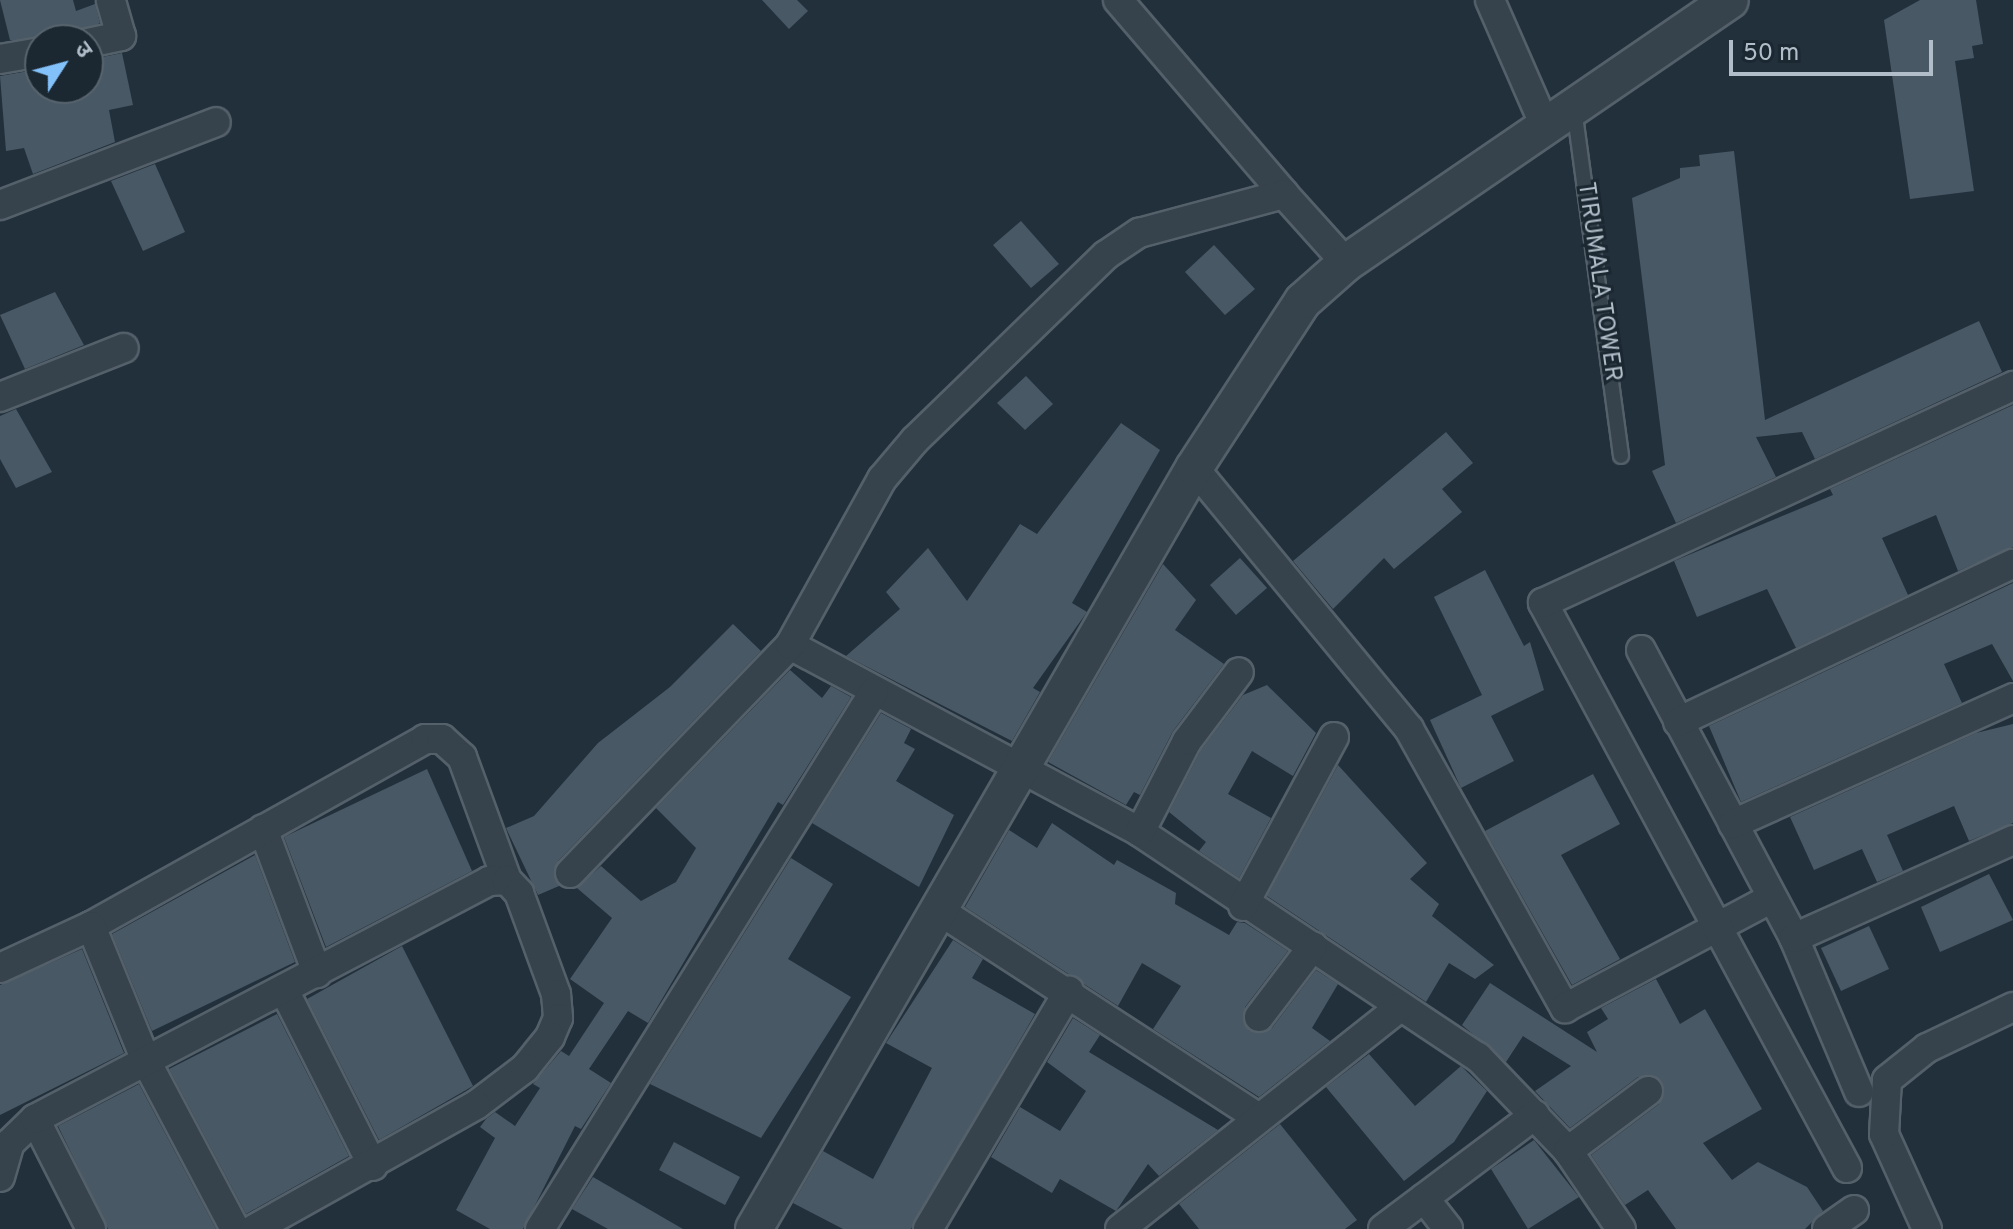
<!DOCTYPE html>
<meta charset="utf-8">
<style>
body{margin:0}
#map{position:relative;width:2013px;height:1229px;overflow:hidden;background:#22303c;font-family:Overpass,"Noto Sans Devanagari",sans-serif}
div>[style]{position:absolute}
[style*='--x']{left:calc(var(--x)*1px);top:calc(var(--y)*1px);width:calc(var(--w)*1px);rotate:calc(var(--a)*1deg)}
.building>*{inset:0;background:#485865}
.roads{filter:drop-shadow(2px 0 #54606a) drop-shadow(-2px 0 #54606a) drop-shadow(0 2px #54606a) drop-shadow(0 -2px #54606a)}
.service>*{height:14px;margin:-7px;padding:0 7px;transform-origin:7px;border-radius:7px;background:#36424c}
.minor>*{height:28px;margin:-14px;padding:0 14px;transform-origin:14px;border-radius:14px;background:#36424c}
.tertiary>*{height:36px;margin:-18px;padding:0 18px;transform-origin:18px;border-radius:18px;background:#36424c}
span{translate:-50% -50%;white-space:nowrap;text-align:center;line-height:1.15;-webkit-text-stroke:6px #1b2731;paint-order:stroke}
.street-label{font-size:24px;color:#b1bdc8}
.north{position:absolute;left:24px;top:24px;width:80px;height:80px;box-sizing:border-box;background:#1b2731;border:2px solid #57636d;border-radius:50%;rotate:54deg;font-size:22px;font-weight:700;line-height:32px;text-align:center;color:#b1bdc8}
.north::after{content:'';display:block;margin:auto;width:28px;height:36px;background:#83c1fa;clip-path:polygon(50% 0,100% 100%,50% 72%,0 100%)}
.scale{position:absolute;left:1729px;top:40px;width:204px;height:36px;box-sizing:border-box;border:4px solid #b1bdc8;border-top:0;padding-left:10px;font-size:24px;line-height:28px;white-space:nowrap;color:#b1bdc8;-webkit-text-stroke:6px #1b2731;paint-order:stroke}
</style>
<div id="map">
<div class="building">
<div style="clip-path:polygon(0 0,73px 0,76px 11px,95px 4px,100px 23px,68px 40px,10px 40px)"></div>
<div style="clip-path:polygon(762px 0,797px 0,808px 11px,789px 29px)"></div>
<div style="clip-path:polygon(1920px 0,1976px 0,1983px 44px,1972px 46px,1974px 58px,1955px 61px,1974px 191px,1910px 199px,1884px 20px)"></div>
<div style="clip-path:polygon(122px 53px,133px 105px,109px 110px,115px 142px,33px 174px,24px 148px,6px 151px,0 76px,40px 69px,40px 88px,88px 88px,88px 60px)"></div>
<div style="clip-path:polygon(1734px 151px,1765px 420px,1979px 321px,2002px 372px,1815px 459px,1802px 432px,1756px 437px,1776px 477px,1676px 523px,1652px 471px,1665px 465px,1632px 198px,1680px 178px,1680px 168px,1700px 166px,1699px 155px)"></div>
<div style="clip-path:polygon(155px 164px,185px 232px,143px 251px,111px 181px)"></div>
<div style="clip-path:polygon(1021px 221px,1059px 264px,1031px 288px,993px 245px)"></div>
<div style="clip-path:polygon(1214px 245px,1255px 289px,1225px 315px,1185px 272px)"></div>
<div style="clip-path:polygon(55px 292px,84px 345px,25px 369px,0 315px)"></div>
<div style="clip-path:polygon(1026px 376px,1053px 404px,1025px 430px,997px 403px)"></div>
<div style="clip-path:polygon(2013px 405px,2013px 547px,1958px 571px,1936px 515px,1882px 538px,1908px 595px,1796px 648px,1767px 589px,1697px 617px,1674px 561px,1833px 495px,1830px 489px)"></div>
<div style="clip-path:polygon(16px 409px,52px 472px,16px 488px,0 459px,0 416px)"></div>
<div style="clip-path:polygon(1121px 423px,1160px 450px,1072px 603px,1087px 612px,1033px 688px,1040px 692px,1012px 741px,846px 656px,900px 609px,886px 592px,928px 548px,967px 601px,1020px 524px,1037px 534px)"></div>
<div style="clip-path:polygon(1446px 432px,1473px 463px,1442px 489px,1462px 512px,1394px 569px,1384px 558px,1333px 609px,1293px 561px)"></div>
<div style="clip-path:polygon(1240px 558px,1267px 588px,1236px 615px,1210px 585px)"></div>
<div style="clip-path:polygon(1163px 564px,1196px 600px,1175px 630px,1224px 664px,1173px 731px,1140px 795px,1134px 792px,1126px 805px,1048px 762px)"></div>
<div style="clip-path:polygon(1485px 570px,1524px 646px,1530px 642px,1544px 690px,1491px 716px,1514px 761px,1461px 788px,1430px 720px,1482px 695px,1434px 597px)"></div>
<div style="clip-path:polygon(2013px 583px,2013px 681px,1992px 644px,1944px 664px,1962px 703px,1741px 802px,1709px 726px)"></div>
<div style="clip-path:polygon(733px 624px,761px 651px,558px 861px,559px 886px,538px 895px,506px 828px,534px 816px,598px 743px,670px 687px)"></div>
<div style="clip-path:polygon(790px 670px,822px 698px,831px 686px,851px 697px,783px 805px,778px 802px,648px 1023px,628px 1011px,589px 1069px,611px 1083px,581px 1129px,575px 1126px,523px 1229px,490px 1229px,456px 1210px,495px 1138px,480px 1127px,486px 1119px,495px 1112px,515px 1126px,540px 1088px,533px 1084px,561px 1051px,569px 1056px,604px 1003px,570px 979px,612px 918px,577px 888px,601px 866px,641px 901px,676px 882px,696px 848px,656px 808px)"></div>
<div style="clip-path:polygon(1267px 685px,1316px 733px,1293px 776px,1252px 751px,1228px 794px,1271px 818px,1239px 878px,1199px 851px,1206px 842px,1169px 812px,1201px 750px,1243px 695px)"></div>
<div style="clip-path:polygon(881px 713px,911px 729px,904px 743px,915px 749px,896px 781px,954px 815px,919px 887px,812px 823px)"></div>
<div style="clip-path:polygon(2013px 724px,2013px 823px,1969px 841px,1954px 806px,1887px 835px,1903px 871px,1877px 882px,1862px 849px,1814px 870px,1790px 817px,1976px 733px)"></div>
<div style="clip-path:polygon(1338px 765px,1427px 863px,1410px 879px,1439px 904px,1432px 916px,1494px 965px,1475px 979px,1449px 963px,1426px 1002px,1267px 896px)"></div>
<div style="clip-path:polygon(427px 769px,472px 871px,326px 947px,284px 837px)"></div>
<div style="clip-path:polygon(1593px 774px,1620px 824px,1561px 855px,1620px 959px,1572px 985px,1485px 831px)"></div>
<div style="clip-path:polygon(1052px 823px,1114px 865px,1117px 860px,1176px 893px,1175px 904px,1229px 935px,1237px 922px,1245px 923px,1288px 951px,1245px 1007px,1249px 1031px,1272px 1028px,1316px 970px,1338px 984px,1312px 1028px,1330px 1041px,1259px 1097px,1153px 1029px,1181px 986px,1142px 963px,1118px 1006px,965px 907px,1009px 830px,1037px 848px)"></div>
<div style="clip-path:polygon(255px 855px,295px 962px,152px 1031px,112px 934px)"></div>
<div style="clip-path:polygon(791px 858px,833px 884px,788px 959px,851px 997px,761px 1138px,650px 1084px)"></div>
<div style="clip-path:polygon(1989px 874px,2013px 920px,1940px 952px,1921px 907px)"></div>
<div style="clip-path:polygon(1869px 926px,1889px 969px,1841px 991px,1821px 948px)"></div>
<div style="clip-path:polygon(953px 940px,983px 959px,972px 978px,1035px 1014px,911px 1229px,843px 1229px,793px 1203px,823px 1151px,873px 1179px,932px 1068px,886px 1043px)"></div>
<div style="clip-path:polygon(402px 946px,473px 1086px,379px 1140px,307px 999px)"></div>
<div style="clip-path:polygon(82px 949px,124px 1053px,0 1115px,0 985px)"></div>
<div style="clip-path:polygon(1656px 979px,1680px 1024px,1705px 1009px,1762px 1109px,1703px 1143px,1732px 1180px,1758px 1162px,1807px 1187px,1823px 1211px,1805px 1229px,1676px 1229px,1648px 1190px,1625px 1205px,1591px 1155px,1659px 1104px,1661px 1080px,1638px 1077px,1570px 1128px,1535px 1091px,1571px 1066px,1523px 1036px,1506px 1062px,1462px 1025px,1490px 983px,1597px 1052px,1587px 1032px,1608px 1019px,1601px 1008px)"></div>
<div style="clip-path:polygon(277px 1014px,349px 1156px,246px 1214px,169px 1069px)"></div>
<div style="clip-path:polygon(1073px 1018px,1100px 1035px,1089px 1052px,1218px 1130px,1159px 1176px,1148px 1164px,1116px 1211px,1060px 1179px,1052px 1193px,991px 1157px,1020px 1107px,1060px 1131px,1086px 1091px,1047px 1062px)"></div>
<div style="clip-path:polygon(1369px 1054px,1415px 1106px,1461px 1066px,1487px 1091px,1454px 1142px,1404px 1181px,1326px 1087px)"></div>
<div style="clip-path:polygon(139px 1084px,216px 1229px,108px 1229px,58px 1126px)"></div>
<div style="clip-path:polygon(1280px 1124px,1357px 1220px,1345px 1229px,1199px 1229px,1179px 1204px)"></div>
<div style="clip-path:polygon(1534px 1140px,1579px 1197px,1528px 1229px,1491px 1169px)"></div>
<div style="clip-path:polygon(674px 1142px,740px 1177px,725px 1205px,659px 1170px)"></div>
<div style="clip-path:polygon(593px 1177px,683px 1229px,608px 1229px,572px 1209px)"></div>
</div>
<div class="roads">
<div class="service">
<div style="--x:1574;--y:108;--w:351;--a:82.3"></div>
</div>
<div class="minor">
<div style="--x:1118;--y:0;--w:255;--a:49.4"></div>
<div style="--x:1490;--y:0;--w:140;--a:66.4"></div>
<div style="--x:88;--y:43;--w:34;--a:-12"></div>
<div style="--x:121;--y:36;--w:37;--a:-106"></div>
<div style="--x:0;--y:59;--w:41;--a:-9.9"></div>
<div style="--x:0;--y:205;--w:231;--a:-21"></div>
<div style="--x:0;--y:397;--w:133;--a:-21.6"></div>
<div style="--x:1194;--y:468;--w:338;--a:50.5"></div>
<div style="--x:1409;--y:729;--w:320;--a:60.8"></div>
<div style="--x:1565;--y:1008;--w:232;--a:-28"></div>
<div style="--x:790;--y:645;--w:397;--a:28.1"></div>
<div style="--x:1140;--y:832;--w:406;--a:33.7"></div>
<div style="--x:1478;--y:1057;--w:130;--a:46.2"></div>
<div style="--x:1568;--y:1151;--w:94;--a:55.8"></div>
<div style="--x:1641;--y:650;--w:326;--a:62"></div>
<div style="--x:1794;--y:938;--w:167;--a:67.1"></div>
<div style="--x:1678;--y:722;--w:370;--a:-25.3"></div>
<div style="--x:1733;--y:824;--w:307;--a:-24.2"></div>
<div style="--x:263;--y:829;--w:154;--a:69.4"></div>
<div style="--x:1140;--y:832;--w:102;--a:-62.7"></div>
<div style="--x:1187;--y:741;--w:86;--a:-53"></div>
<div style="--x:570;--y:873;--w:317;--a:-46"></div>
<div style="--x:790;--y:645;--w:190;--a:-61"></div>
<div style="--x:882;--y:479;--w:51;--a:-49.8"></div>
<div style="--x:915;--y:440;--w:266;--a:-44.1"></div>
<div style="--x:1106;--y:255;--w:40;--a:-34"></div>
<div style="--x:1139;--y:233;--w:150;--a:-15.1"></div>
<div style="--x:1284;--y:194;--w:93;--a:48.1"></div>
<div style="--x:1243;--y:906;--w:192;--a:-61.7"></div>
<div style="--x:940;--y:911;--w:377;--a:33"></div>
<div style="--x:91;--y:926;--w:383;--a:-29.2"></div>
<div style="--x:425;--y:739;--w:17;--a:0"></div>
<div style="--x:442;--y:739;--w:27;--a:42"></div>
<div style="--x:462;--y:757;--w:131;--a:69.9"></div>
<div style="--x:1794;--y:938;--w:240;--a:-24.1"></div>
<div style="--x:0;--y:968;--w:100;--a:-24.8"></div>
<div style="--x:91;--y:926;--w:146;--a:67.8"></div>
<div style="--x:146;--y:1061;--w:190;--a:62.1"></div>
<div style="--x:284;--y:990;--w:197;--a:63.2"></div>
<div style="--x:1259;--y:1017;--w:89;--a:-52.7"></div>
<div style="--x:35;--y:1119;--w:123;--a:63"></div>
<div style="--x:1568;--y:1151;--w:100;--a:-36.9"></div>
<div style="--x:1847;--y:1168;--w:642;--a:-118.28"></div>
<div style="--x:1543;--y:603;--w:518;--a:-24.78"></div>
<div style="--x:0;--y:1177;--w:35;--a:-74"></div>
<div style="--x:10;--y:1143;--w:35;--a:-44"></div>
<div style="--x:35;--y:1119;--w:513;--a:-27.66"></div>
<div style="--x:489;--y:881;--w:18;--a:-3"></div>
<div style="--x:507;--y:880;--w:18;--a:47"></div>
<div style="--x:519;--y:893;--w:108;--a:69.9"></div>
<div style="--x:556;--y:994;--w:24;--a:85"></div>
<div style="--x:558;--y:1018;--w:21;--a:113"></div>
<div style="--x:550;--y:1037;--w:40;--a:129"></div>
<div style="--x:525;--y:1068;--w:61;--a:142.9"></div>
<div style="--x:476;--y:1105;--w:254;--a:150.8"></div>
<div style="--x:1424;--y:1198;--w:39;--a:52"></div>
<div style="--x:540;--y:1229;--w:632;--a:-58.12"></div>
<div style="--x:928;--y:1229;--w:277;--a:-59.4"></div>
<div style="--x:1120;--y:1229;--w:356;--a:-38.4"></div>
<div style="--x:1383;--y:1229;--w:190;--a:-36.9"></div>
<div style="--x:1827;--y:1229;--w:33;--a:-35"></div>
<div style="--x:1927;--y:1229;--w:104;--a:-114.4"></div>
<div style="--x:1884;--y:1134;--w:54;--a:-86.8"></div>
<div style="--x:1887;--y:1080;--w:51;--a:-38.7"></div>
<div style="--x:1927;--y:1048;--w:95;--a:-25.5"></div>
</div>
<div class="tertiary">
<div style="--x:754;--y:1229;--w:879;--a:-59.96"></div>
<div style="--x:1194;--y:468;--w:199;--a:-56.9"></div>
<div style="--x:1303;--y:301;--w:57;--a:-41.5"></div>
<div style="--x:1346;--y:263;--w:465;--a:-34.4"></div>
</div>
</div>
<div class="street-label">
<span style="left:1598px;top:282px;rotate:82deg">TIRUMALA TOWER</span>
</div>
<div class="north">उ</div>
<div class="scale">50 m</div>
</div>
